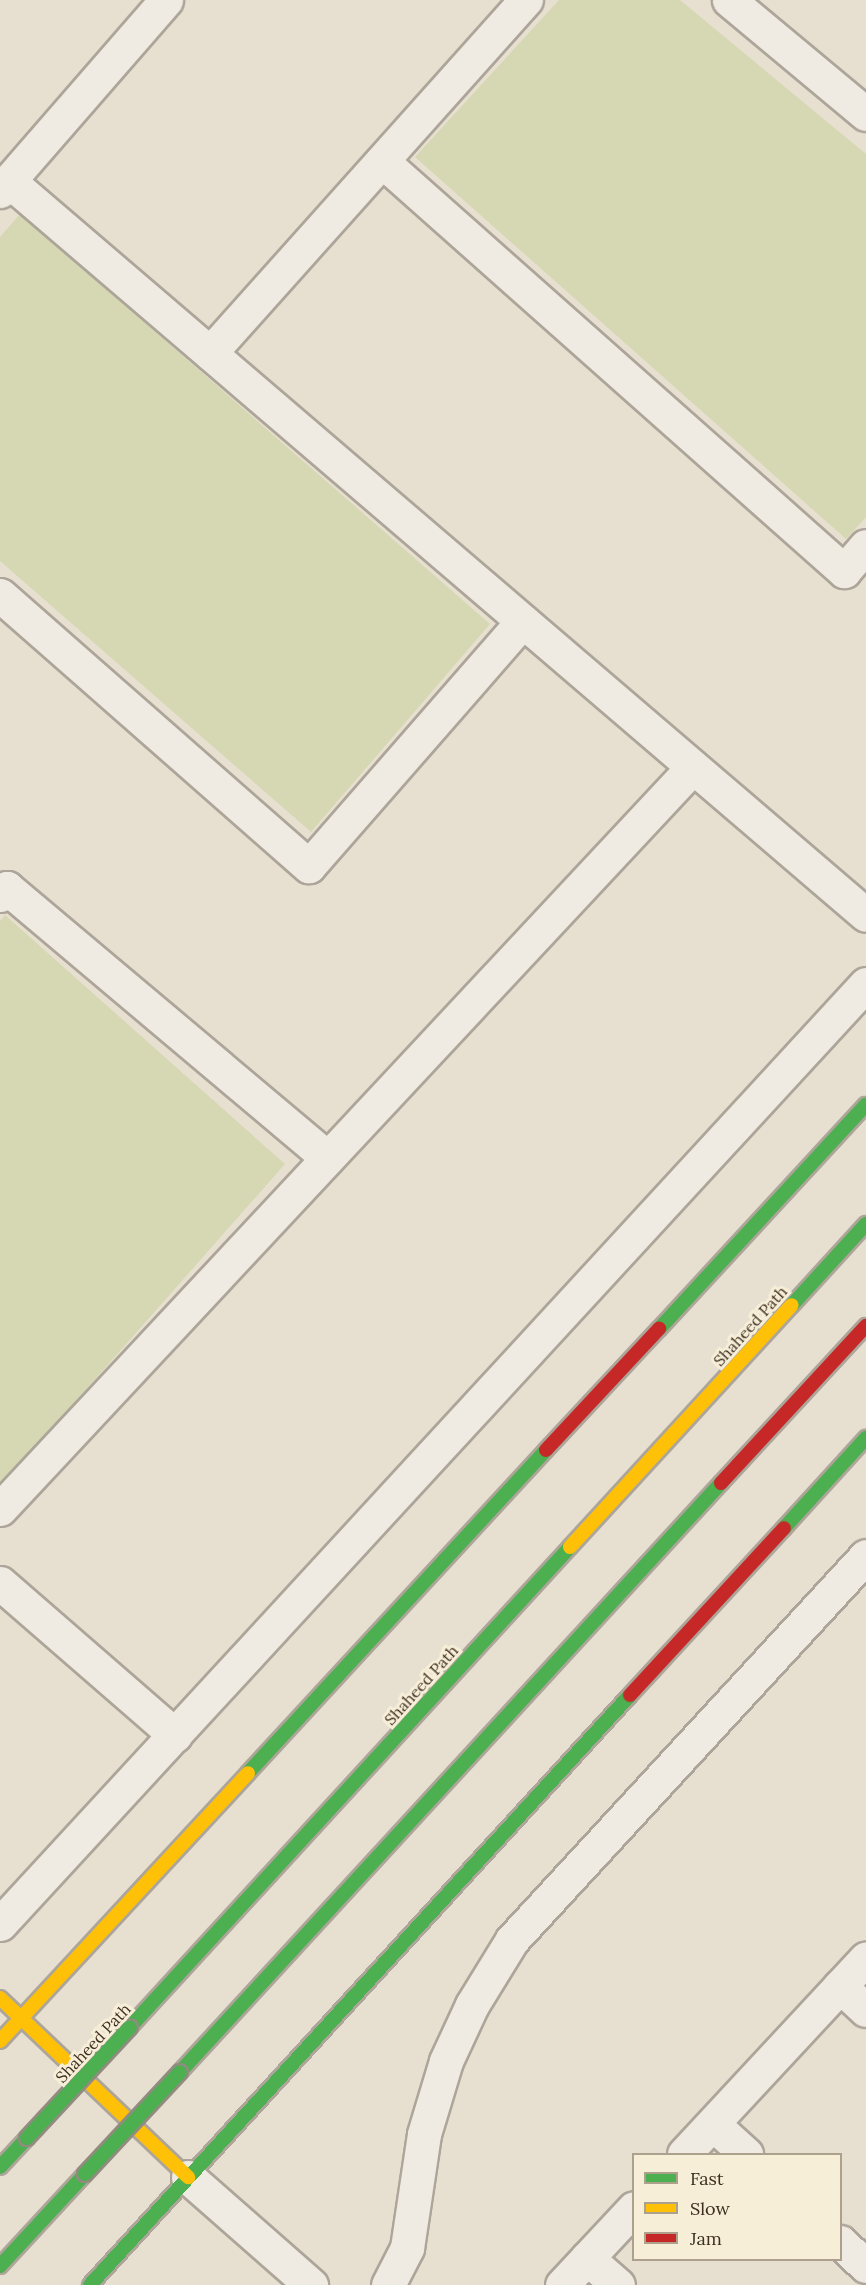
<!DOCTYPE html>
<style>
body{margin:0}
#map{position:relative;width:866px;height:2285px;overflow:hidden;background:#e7e0d1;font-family:Lora,serif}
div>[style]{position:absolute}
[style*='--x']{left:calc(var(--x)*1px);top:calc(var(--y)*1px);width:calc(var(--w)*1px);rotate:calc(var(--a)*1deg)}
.green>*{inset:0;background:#d6d7b3}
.roads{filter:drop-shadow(2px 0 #ada599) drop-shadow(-2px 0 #ada599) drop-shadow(0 2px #ada599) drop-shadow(0 -2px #ada599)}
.street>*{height:33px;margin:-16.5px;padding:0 16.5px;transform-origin:16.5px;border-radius:16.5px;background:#efebe3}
.fast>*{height:14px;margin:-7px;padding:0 7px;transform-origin:7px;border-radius:7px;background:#4caf50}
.slow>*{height:14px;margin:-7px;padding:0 7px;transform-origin:7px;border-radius:7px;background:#ffc107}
.jam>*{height:14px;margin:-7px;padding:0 7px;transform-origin:7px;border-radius:7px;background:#c62828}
.bridges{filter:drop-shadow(2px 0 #928b80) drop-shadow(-2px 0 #928b80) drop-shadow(0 2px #928b80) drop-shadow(0 -2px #928b80)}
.fast-bridge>*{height:14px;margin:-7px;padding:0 7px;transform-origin:7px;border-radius:7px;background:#4caf50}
span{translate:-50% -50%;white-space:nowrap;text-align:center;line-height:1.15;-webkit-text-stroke:6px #f7eed8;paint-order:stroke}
.street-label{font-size:16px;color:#3d2e20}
.legend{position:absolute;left:632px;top:2153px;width:210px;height:108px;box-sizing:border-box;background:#f7eed8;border:2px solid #ada18e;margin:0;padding:8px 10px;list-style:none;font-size:18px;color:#3d2e20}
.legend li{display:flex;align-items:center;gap:12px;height:30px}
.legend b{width:30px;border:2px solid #ada18e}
</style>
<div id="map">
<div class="green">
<div style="clip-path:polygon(559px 0,680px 0,866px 154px,866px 517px,846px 539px,415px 157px)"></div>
<div style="clip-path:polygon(20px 214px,490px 624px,311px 832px,0 561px,0 237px)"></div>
<div style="clip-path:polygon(5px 915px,285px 1164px,0 1487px,0 921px)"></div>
</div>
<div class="roads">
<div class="street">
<div style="--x:729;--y:0;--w:178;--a:39.8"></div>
<div style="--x:382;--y:161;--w:618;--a:41.59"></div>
<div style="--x:844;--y:571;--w:33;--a:-49"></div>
<div style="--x:9;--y:181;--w:1128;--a:40.58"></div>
<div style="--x:0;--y:191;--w:253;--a:-49"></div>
<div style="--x:210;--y:353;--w:474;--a:-48.2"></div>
<div style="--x:0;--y:595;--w:411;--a:41.3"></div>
<div style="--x:309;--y:866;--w:325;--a:-48.9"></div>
<div style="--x:0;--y:895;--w:10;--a:-45"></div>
<div style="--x:7;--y:888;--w:419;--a:40.1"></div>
<div style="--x:0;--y:1509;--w:1015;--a:-46.96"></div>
<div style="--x:0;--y:1583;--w:232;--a:41"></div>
<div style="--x:0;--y:1924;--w:1278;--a:-47.35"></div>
<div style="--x:840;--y:1986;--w:35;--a:43"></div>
<div style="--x:713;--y:2124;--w:45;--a:42.3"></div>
<div style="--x:684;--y:2154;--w:267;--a:-47.1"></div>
<div style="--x:188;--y:2177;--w:164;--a:41.3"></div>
<div style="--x:840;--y:2242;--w:35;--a:43"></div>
<div style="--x:587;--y:2258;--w:41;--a:41.1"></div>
<div style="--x:388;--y:2285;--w:42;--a:-62.8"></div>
<div style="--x:407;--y:2248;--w:115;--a:-81.5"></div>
<div style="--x:424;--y:2134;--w:76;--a:-73.2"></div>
<div style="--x:446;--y:2061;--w:62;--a:-65.1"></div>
<div style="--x:472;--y:2005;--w:76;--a:-58.4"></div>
<div style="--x:512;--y:1940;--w:522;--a:-47.33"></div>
<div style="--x:562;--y:2285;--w:105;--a:-46.9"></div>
</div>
<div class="fast">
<div style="--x:792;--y:1305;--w:110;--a:-47.6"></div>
<div style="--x:659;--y:1329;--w:305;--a:-47.3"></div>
<div style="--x:784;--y:1528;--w:122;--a:-47.7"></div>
<div style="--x:248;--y:1773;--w:439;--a:-47.3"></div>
<div style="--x:130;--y:2027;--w:651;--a:-47.49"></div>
<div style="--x:180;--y:2072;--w:800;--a:-47.43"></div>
<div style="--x:0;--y:2167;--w:40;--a:-47"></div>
<div style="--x:0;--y:2266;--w:125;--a:-47.3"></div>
<div style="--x:90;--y:2285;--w:800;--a:-47.53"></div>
</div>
<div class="slow">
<div style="--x:570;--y:1547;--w:328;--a:-47.5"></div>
<div style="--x:0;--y:1998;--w:260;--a:43.6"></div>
<div style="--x:0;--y:2041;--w:365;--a:-47.2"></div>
</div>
<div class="jam">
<div style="--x:546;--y:1450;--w:166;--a:-47"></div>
<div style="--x:721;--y:1483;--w:214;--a:-47.3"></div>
<div style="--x:630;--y:1695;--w:227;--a:-47.3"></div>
</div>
</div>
<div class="bridges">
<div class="fast-bridge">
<div style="--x:27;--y:2138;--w:151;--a:-47.1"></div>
<div style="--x:85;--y:2174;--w:139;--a:-47"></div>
</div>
</div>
<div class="street-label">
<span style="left:750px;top:1326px;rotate:-48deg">Shaheed Path</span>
<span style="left:421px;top:1685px;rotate:-48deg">Shaheed Path</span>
<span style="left:93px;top:2043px;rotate:-47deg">Shaheed Path</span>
</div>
<ul class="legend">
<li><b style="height:8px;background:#4caf50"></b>Fast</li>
<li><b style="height:8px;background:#ffc107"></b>Slow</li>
<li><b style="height:8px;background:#c62828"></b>Jam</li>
</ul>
</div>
